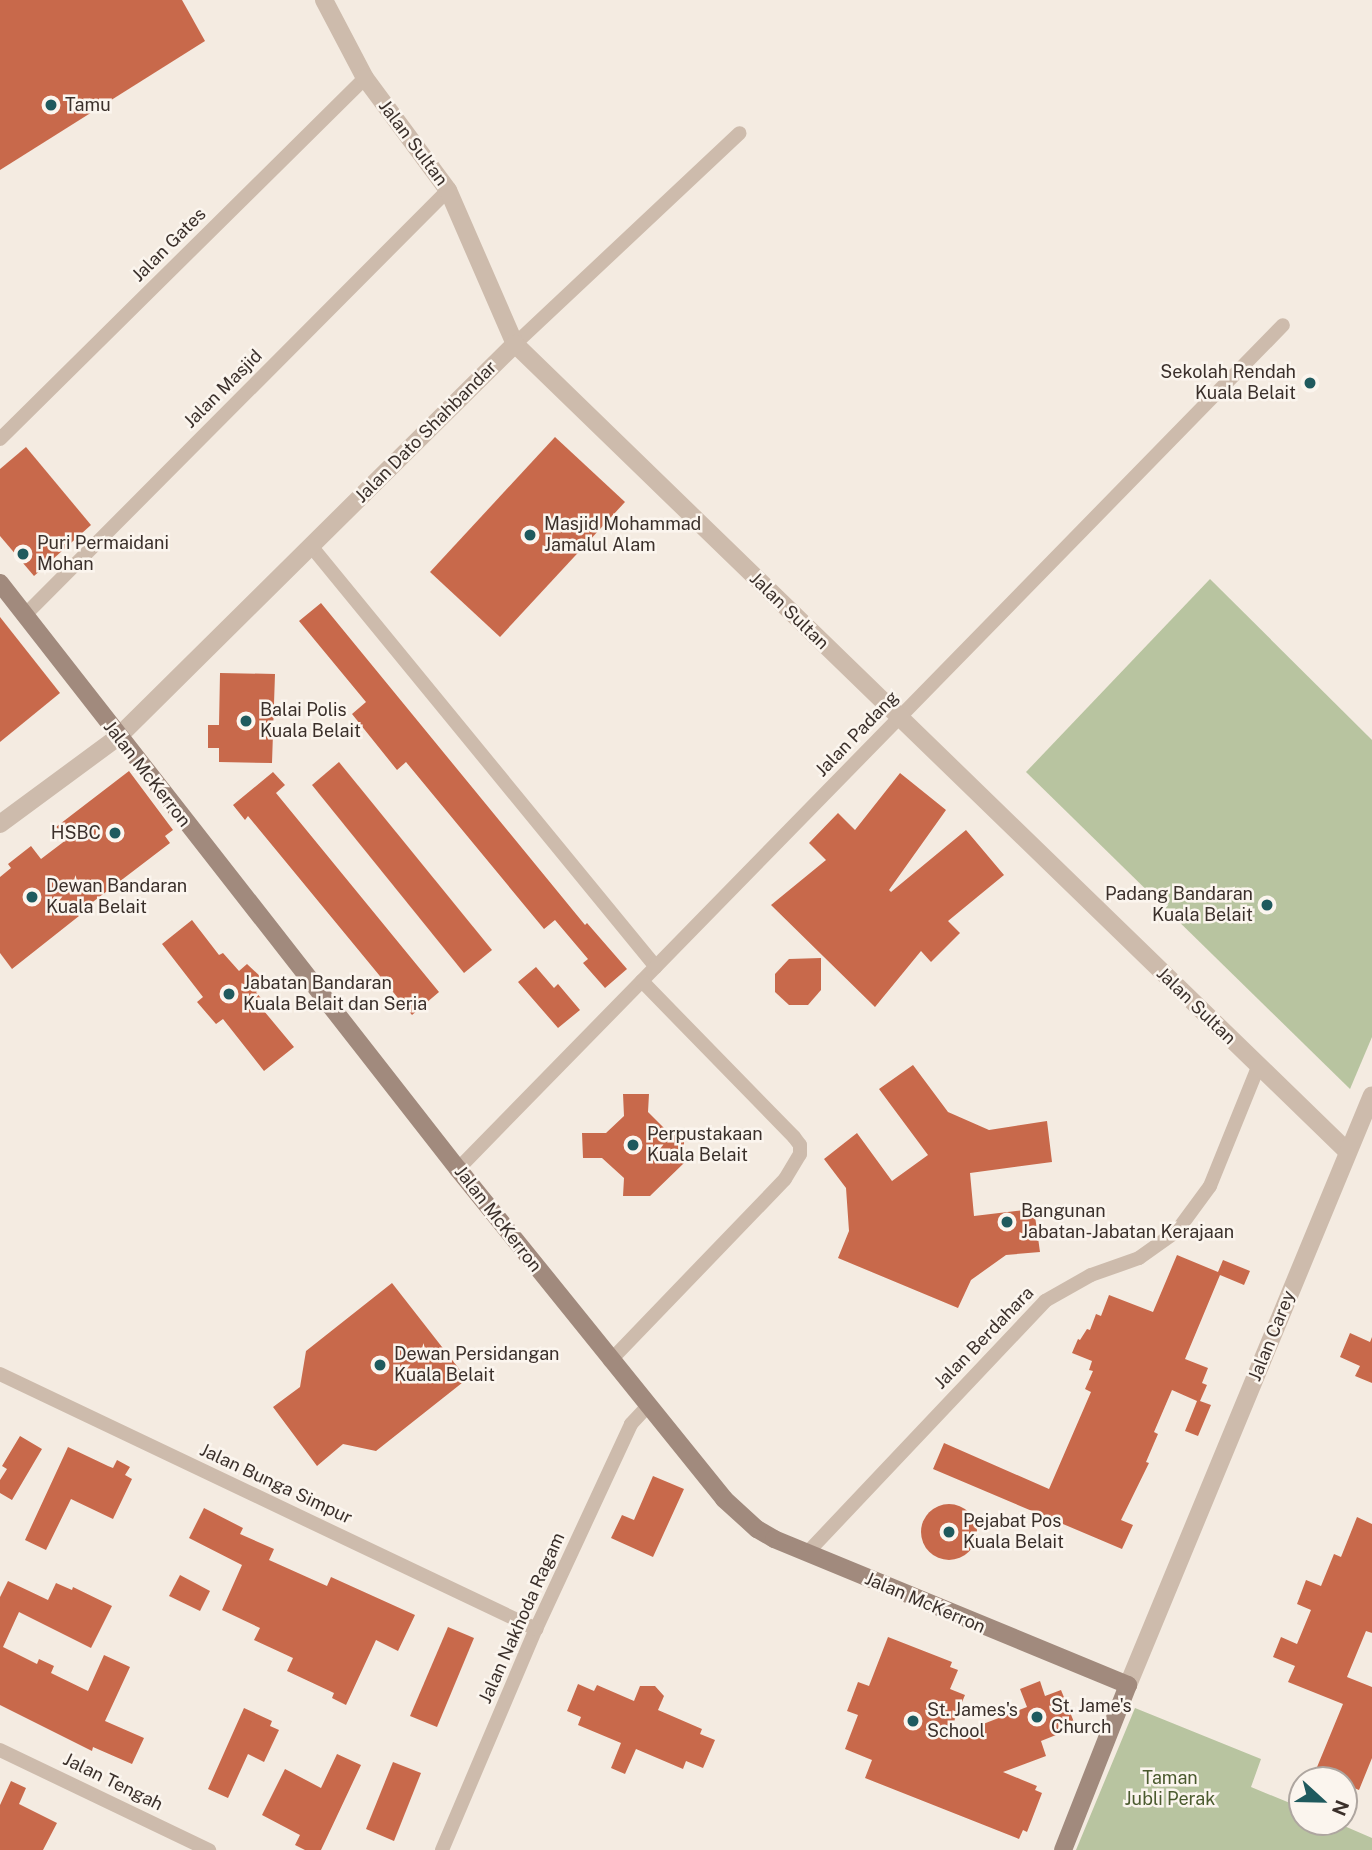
<!DOCTYPE html>
<style>
body{margin:0}
#map{position:relative;width:1372px;height:1850px;overflow:hidden;background:#f4ebe1;font-family:"Public Sans",sans-serif}
div>[style]{position:absolute}
[style*='--x']{left:calc(var(--x)*1px);top:calc(var(--y)*1px);width:calc(var(--w)*1px);rotate:calc(var(--a)*1deg)}
.green>*{inset:0;background:#b8c4a0}
.building>*{inset:0;background:#c8694b}
.round{border-radius:50%}
.minor>*{height:14px;margin:-7px;padding:0 7px;transform-origin:7px;border-radius:7px;background:#cdbbac}
.tertiary>*{height:18px;margin:-9px;padding:0 9px;transform-origin:9px;border-radius:9px;background:#cdbbac}
.secondary>*{height:18px;margin:-9px;padding:0 9px;transform-origin:9px;border-radius:9px;background:#a18a7d}
.dots>*{width:19px;height:19px;translate:-50% -50%;box-sizing:border-box;border:4px solid #fbf5ee;border-radius:50%}
span{translate:-50% -50%;white-space:nowrap;text-align:center;line-height:1.15;-webkit-text-stroke:5px #fbf5ee;paint-order:stroke}
.poi-label{font-size:18px;color:#3b302b}
.left{translate:0 -50%;text-align:left}
.right{translate:-100% -50%;text-align:right}
.street-label{font-size:18px;color:#3b302b}
.park-label{font-size:18px;color:#4a5a2e}
.north{position:absolute;left:1288px;top:1766px;width:70px;height:70px;box-sizing:border-box;background:#fbf5ee;border:2px solid #aea6a0;border-radius:50%;rotate:112deg;font-size:19px;font-weight:700;line-height:28px;text-align:center;color:#3b302b}
.north::after{content:'';display:block;margin:auto;width:24px;height:32px;background:#1f5a5e;clip-path:polygon(50% 0,100% 100%,50% 72%,0 100%)}
</style>
<div id="map">
<div class="green">
<div style="clip-path:polygon(1210px 579px,1372px 740px,1372px 1037px,1350px 1089px,1026px 772px)"></div>
<div style="clip-path:polygon(1135px 1708px,1261px 1759px,1251px 1787px,1302px 1808px,1302px 1822px,1335px 1822px,1372px 1838px,1372px 1850px,1076px 1850px)"></div>
</div>
<div class="building">
<div style="clip-path:polygon(0 0,182px 0,205px 41px,0 170px)"></div>
<div style="clip-path:polygon(555px 437px,625px 502px,500px 637px,430px 572px)"></div>
<div style="clip-path:polygon(26px 447px,91px 525px,34px 576px,0 536px,0 469px)"></div>
<div style="clip-path:polygon(321px 603px,585px 925px,587px 923px,627px 969px,605px 988px,583px 963px,588px 959px,555px 920px,544px 929px,406px 762px,397px 770px,352px 714px,366px 702px,299px 621px)"></div>
<div style="clip-path:polygon(0 617px,60px 693px,0 742px)"></div>
<div style="clip-path:polygon(220px 673px,275px 674px,272px 763px,219px 762px,219px 748px,208px 748px,208px 725px,219px 725px)"></div>
<div style="clip-path:polygon(339px 762px,492px 950px,464px 973px,312px 785px)"></div>
<div style="clip-path:polygon(129px 771px,173px 830px,165px 836px,170px 843px,77px 914px,79px 916px,12px 969px,0 953px,0 877px,11px 868px,8px 864px,31px 846px,41px 859px,66px 840px,56px 827px)"></div>
<div style="clip-path:polygon(273px 772px,285px 785px,276px 793px,439px 992px,412px 1015px,248px 816px,245px 820px,233px 805px)"></div>
<div style="clip-path:polygon(900px 773px,946px 810px,889px 890px,891px 892px,966px 830px,1004px 875px,948px 921px,960px 933px,931px 962px,921px 951px,875px 1007px,771px 905px,826px 860px,809px 843px,838px 813px,855px 830px)"></div>
<div style="clip-path:polygon(192px 920px,219px 955px,223px 953px,239px 971px,247px 964px,262px 978px,264px 986px,256px 992px,268px 1007px,264px 1011px,294px 1047px,264px 1071px,223px 1019px,216px 1024px,197px 1002px,203px 997px,162px 944px)"></div>
<div style="clip-path:polygon(821px 958px,821px 990px,808px 1005px,789px 1005px,775px 992px,775px 974px,789px 959px)"></div>
<div style="clip-path:polygon(536px 967px,554px 988px,558px 984px,580px 1010px,558px 1028px,518px 982px)"></div>
<div style="clip-path:polygon(913px 1065px,948px 1112px,989px 1130px,1047px 1121px,1052px 1162px,970px 1173px,974px 1216px,1034px 1209px,1040px 1252px,1006px 1255px,971px 1280px,958px 1308px,838px 1258px,849px 1231px,846px 1188px,824px 1159px,857px 1133px,892px 1181px,928px 1155px,879px 1089px)"></div>
<div style="clip-path:polygon(623px 1094px,649px 1094px,648px 1112px,667px 1131px,684px 1132px,684px 1163px,650px 1196px,623px 1196px,624px 1178px,602px 1158px,583px 1158px,582px 1133px,606px 1133px,624px 1116px)"></div>
<div style="clip-path:polygon(1177px 1255px,1218px 1272px,1223px 1260px,1250px 1271px,1244px 1285px,1220px 1275px,1185px 1359px,1208px 1368px,1202px 1383px,1207px 1385px,1200px 1401px,1211px 1405px,1198px 1436px,1185px 1431px,1197px 1401px,1172px 1390px,1154px 1432px,1158px 1434px,1146px 1462px,1149px 1463px,1121px 1520px,1133px 1525px,1122px 1549px,933px 1469px,944px 1443px,1049px 1489px,1091px 1392px,1085px 1389px,1093px 1371px,1089px 1370px,1092px 1361px,1072px 1353px,1078px 1339px,1080px 1340px,1087px 1329px,1090px 1330px,1096px 1314px,1101px 1316px,1109px 1295px,1153px 1312px)"></div>
<div style="clip-path:polygon(392px 1283px,467px 1379px,376px 1451px,343px 1444px,317px 1466px,273px 1407px,300px 1387px,306px 1351px)"></div>
<div style="clip-path:polygon(1350px 1333px,1370px 1342px,1372px 1337px,1372px 1383px,1355px 1376px,1360px 1366px,1340px 1357px)"></div>
<div style="clip-path:polygon(20px 1436px,42px 1449px,12px 1500px,0 1493px,0 1480px,7px 1469px,2px 1466px)"></div>
<div style="clip-path:polygon(68px 1447px,108px 1466px,113px 1468px,117px 1460px,130px 1467px,125px 1475px,132px 1479px,113px 1519px,71px 1499px,46px 1550px,25px 1540px)"></div>
<div style="clip-path:polygon(653px 1476px,684px 1489px,653px 1557px,611px 1538px,622px 1515px,634px 1520px)"></div>
<div class="round" style="left:921px;top:1504px;width:56px;height:56px"></div>
<div style="clip-path:polygon(204px 1508px,243px 1528px,240px 1534px,274px 1549px,269px 1560px,327px 1586px,331px 1577px,415px 1615px,398px 1651px,376px 1640px,346px 1705px,332px 1698px,334px 1693px,287px 1671px,293px 1658px,254px 1640px,260px 1628px,222px 1610px,242px 1565px,189px 1538px)"></div>
<div style="clip-path:polygon(1357px 1517px,1372px 1524px,1372px 1633px,1366px 1631px,1347px 1677px,1372px 1687px,1372px 1758px,1359px 1790px,1344px 1784px,1344px 1780px,1333px 1780px,1315px 1772px,1343px 1704px,1288px 1682px,1295px 1666px,1273px 1657px,1281px 1637px,1297px 1644px,1311px 1610px,1297px 1604px,1306px 1580px,1321px 1586px,1334px 1554px,1341px 1557px)"></div>
<div style="clip-path:polygon(180px 1575px,210px 1591px,200px 1611px,169px 1596px)"></div>
<div style="clip-path:polygon(8px 1581px,48px 1600px,56px 1583px,72px 1590px,73px 1587px,112px 1606px,91px 1648px,19px 1612px,3px 1647px,37px 1664px,39px 1659px,54px 1666px,51px 1673px,88px 1691px,104px 1655px,130px 1667px,105px 1721px,144px 1738px,132px 1764px,93px 1747px,92px 1751px,0 1705px,0 1597px)"></div>
<div style="clip-path:polygon(448px 1627px,474px 1638px,437px 1727px,410px 1716px)"></div>
<div style="clip-path:polygon(888px 1637px,952px 1662px,950px 1667px,958px 1670px,950px 1689px,965px 1695px,947px 1738px,1027px 1707px,1020px 1689px,1040px 1681px,1045px 1696px,1061px 1690px,1076px 1727px,1041px 1741px,1046px 1756px,1003px 1772px,1037px 1786px,1035px 1790px,1042px 1793px,1027px 1832px,1023px 1830px,1019px 1839px,865px 1778px,872px 1760px,845px 1749px,858px 1715px,847px 1711px,858px 1682px,869px 1686px)"></div>
<div style="clip-path:polygon(578px 1684px,594px 1691px,597px 1685px,634px 1701px,640px 1686px,655px 1686px,664px 1696px,658px 1710px,702px 1729px,700px 1734px,715px 1740px,703px 1768px,686px 1761px,683px 1769px,636px 1749px,625px 1774px,611px 1768px,621px 1743px,578px 1725px,581px 1717px,567px 1711px)"></div>
<div style="clip-path:polygon(244px 1708px,272px 1721px,270px 1726px,279px 1730px,264px 1762px,248px 1754px,228px 1798px,208px 1789px)"></div>
<div style="clip-path:polygon(337px 1754px,361px 1765px,321px 1850px,305px 1850px,295px 1845px,300px 1835px,262px 1815px,285px 1769px,321px 1788px)"></div>
<div style="clip-path:polygon(393px 1762px,421px 1773px,394px 1841px,366px 1829px)"></div>
<div style="clip-path:polygon(11px 1781px,26px 1788px,19px 1804px,57px 1823px,43px 1850px,0 1850px,0 1805px)"></div>
</div>
<div class="minor">
<div style="--x:515;--y:344;--w:308;--a:-43.2"></div>
<div style="--x:0;--y:439;--w:513;--a:-44.68"></div>
<div style="--x:311;--y:546;--w:544;--a:50.67"></div>
<div style="--x:24;--y:616;--w:601;--a:-45.13"></div>
<div style="--x:458;--y:1169;--w:1180;--a:-45.65"></div>
<div style="--x:610;--y:1361;--w:252;--a:-46.1"></div>
<div style="--x:785;--y:1179;--w:29;--a:-59"></div>
<div style="--x:800;--y:1154;--w:9;--a:-90"></div>
<div style="--x:800;--y:1145;--w:10;--a:-127"></div>
<div style="--x:794;--y:1137;--w:218;--a:-134.3"></div>
<div style="--x:0;--y:1374;--w:594;--a:25.44"></div>
<div style="--x:807;--y:1553;--w:347;--a:-46.6"></div>
<div style="--x:1045;--y:1301;--w:53;--a:-29.5"></div>
<div style="--x:1091;--y:1275;--w:51;--a:-19.5"></div>
<div style="--x:1139;--y:1258;--w:47;--a:-35.4"></div>
<div style="--x:1177;--y:1231;--w:56;--a:-53.7"></div>
<div style="--x:1210;--y:1186;--w:128;--a:-68"></div>
<div style="--x:0;--y:1750;--w:232;--a:25.6"></div>
<div style="--x:442;--y:1850;--w:240;--a:-67"></div>
<div style="--x:536;--y:1629;--w:226;--a:-65.1"></div>
<div style="--x:631;--y:1424;--w:23;--a:-47"></div>
</div>
<div class="tertiary">
<div style="--x:324;--y:0;--w:88;--a:62.3"></div>
<div style="--x:365;--y:78;--w:139;--a:53.5"></div>
<div style="--x:448;--y:190;--w:168;--a:66.5"></div>
<div style="--x:515;--y:344;--w:1160;--a:44.13"></div>
<div style="--x:0;--y:824;--w:147;--a:-36.4"></div>
<div style="--x:118;--y:737;--w:559;--a:-44.71"></div>
<div style="--x:1128;--y:1685;--w:638;--a:-67.53"></div>
</div>
<div class="secondary">
<div style="--x:0;--y:583;--w:744;--a:51.99"></div>
<div style="--x:458;--y:1169;--w:424;--a:51.1"></div>
<div style="--x:724;--y:1499;--w:45;--a:42.3"></div>
<div style="--x:757;--y:1529;--w:20;--a:30"></div>
<div style="--x:774;--y:1539;--w:383;--a:22.4"></div>
<div style="--x:1128;--y:1685;--w:177;--a:111.5"></div>
</div>
<div class="dots">
<div style="left:51px;top:105px;background:#1f5a5e"></div>
<div style="left:1310px;top:383px;background:#1f5a5e"></div>
<div style="left:530px;top:535px;background:#1f5a5e"></div>
<div style="left:23px;top:554px;background:#1f5a5e"></div>
<div style="left:246px;top:721px;background:#1f5a5e"></div>
<div style="left:115px;top:833px;background:#1f5a5e"></div>
<div style="left:32px;top:897px;background:#1f5a5e"></div>
<div style="left:1267px;top:905px;background:#1f5a5e"></div>
<div style="left:229px;top:994px;background:#1f5a5e"></div>
<div style="left:633px;top:1145px;background:#1f5a5e"></div>
<div style="left:1007px;top:1222px;background:#1f5a5e"></div>
<div style="left:380px;top:1365px;background:#1f5a5e"></div>
<div style="left:949px;top:1532px;background:#1f5a5e"></div>
<div style="left:1037px;top:1717px;background:#1f5a5e"></div>
<div style="left:913px;top:1721px;background:#1f5a5e"></div>
</div>
<div class="poi-label">
<span class="left" style="left:65px;top:105px">Tamu</span>
<span class="right" style="left:1296px;top:383px">Sekolah Rendah<br>Kuala Belait</span>
<span class="left" style="left:544px;top:535px">Masjid Mohammad<br>Jamalul Alam</span>
<span class="left" style="left:37px;top:554px">Puri Permaidani<br>Mohan</span>
<span class="left" style="left:260px;top:721px">Balai Polis<br>Kuala Belait</span>
<span class="right" style="left:101px;top:833px">HSBC</span>
<span class="left" style="left:46px;top:897px">Dewan Bandaran<br>Kuala Belait</span>
<span class="right" style="left:1253px;top:905px">Padang Bandaran<br>Kuala Belait</span>
<span class="left" style="left:243px;top:994px">Jabatan Bandaran<br>Kuala Belait dan Seria</span>
<span class="left" style="left:647px;top:1145px">Perpustakaan<br>Kuala Belait</span>
<span class="left" style="left:1021px;top:1222px">Bangunan<br>Jabatan-Jabatan Kerajaan</span>
<span class="left" style="left:394px;top:1365px">Dewan Persidangan<br>Kuala Belait</span>
<span class="left" style="left:963px;top:1532px">Pejabat Pos<br>Kuala Belait</span>
<span class="left" style="left:1051px;top:1717px">St. Jame's<br>Church</span>
<span class="left" style="left:927px;top:1721px">St. James's<br>School</span>
</div>
<div class="street-label">
<span style="left:413px;top:143px;rotate:53deg">Jalan Sultan</span>
<span style="left:169px;top:245px;rotate:-45deg">Jalan Gates</span>
<span style="left:223px;top:389px;rotate:-45deg">Jalan Masjid</span>
<span style="left:426px;top:432px;rotate:-45deg">Jalan Dato Shahbandar</span>
<span style="left:789px;top:611px;rotate:44deg">Jalan Sultan</span>
<span style="left:857px;top:734px;rotate:-46deg">Jalan Padang</span>
<span style="left:147px;top:774px;rotate:52deg">Jalan McKerron</span>
<span style="left:1196px;top:1006px;rotate:44deg">Jalan Sultan</span>
<span style="left:498px;top:1219px;rotate:52deg">Jalan McKerron</span>
<span style="left:1272px;top:1336px;rotate:-68deg">Jalan Carey</span>
<span style="left:984px;top:1338px;rotate:-46deg">Jalan Berdahara</span>
<span style="left:276px;top:1484px;rotate:25deg">Jalan Bunga Simpur</span>
<span style="left:925px;top:1603px;rotate:23deg">Jalan McKerron</span>
<span style="left:522px;top:1618px;rotate:-66deg">Jalan Nakhoda Ragam</span>
<span style="left:113px;top:1782px;rotate:26deg">Jalan Tengah</span>
</div>
<div class="park-label">
<span style="left:1170px;top:1789px">Taman<br>Jubli Perak</span>
</div>
<div class="north">N</div>
</div>
